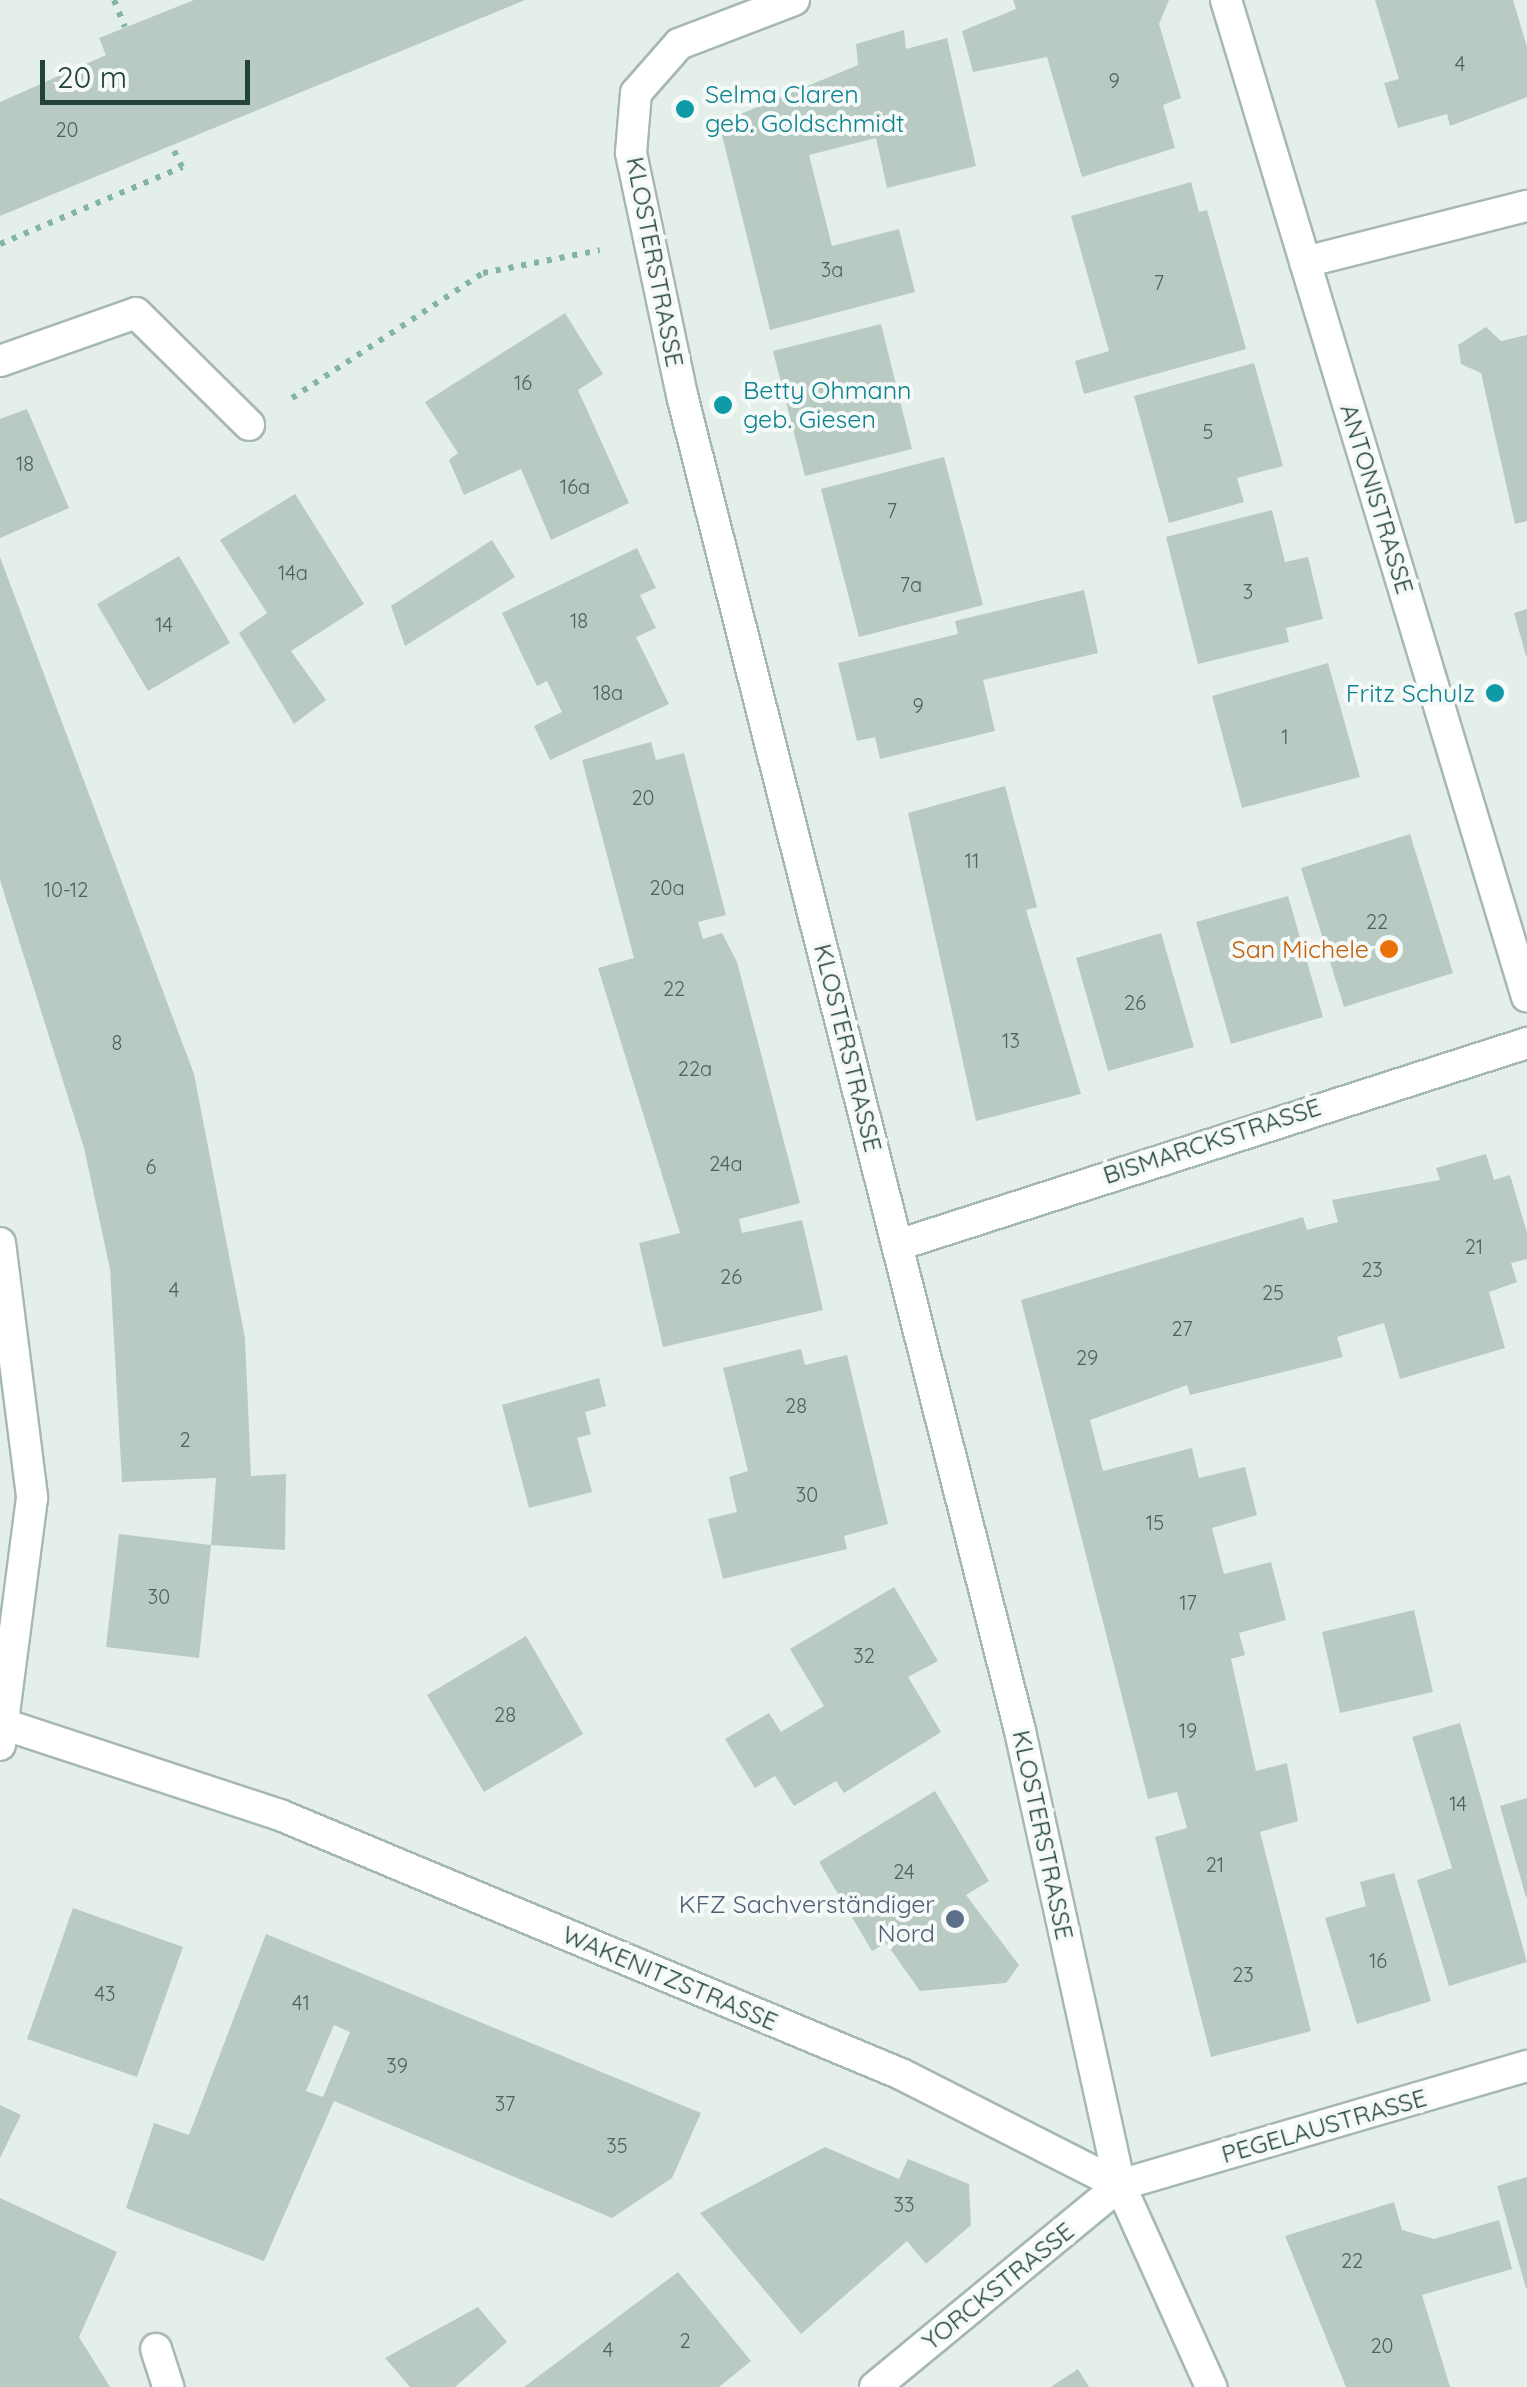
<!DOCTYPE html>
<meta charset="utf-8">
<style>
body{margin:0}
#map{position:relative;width:1527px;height:2387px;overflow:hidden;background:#e4efea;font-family:Quicksand,sans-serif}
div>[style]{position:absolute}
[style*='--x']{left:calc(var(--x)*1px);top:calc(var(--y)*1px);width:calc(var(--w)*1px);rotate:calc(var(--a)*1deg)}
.building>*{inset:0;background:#b9cac3}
.path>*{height:6px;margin-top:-3px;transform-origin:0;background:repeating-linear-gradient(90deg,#83b4a5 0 5px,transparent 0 13px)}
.roads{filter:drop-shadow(2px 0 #a6b8b2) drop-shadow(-2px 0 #a6b8b2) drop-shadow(0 2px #a6b8b2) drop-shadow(0 -2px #a6b8b2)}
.service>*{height:30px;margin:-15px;padding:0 15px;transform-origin:15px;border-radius:15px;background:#fff}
.minor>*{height:30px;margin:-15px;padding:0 15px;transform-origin:15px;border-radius:15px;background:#fff}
.dots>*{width:28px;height:28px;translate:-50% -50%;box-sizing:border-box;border:5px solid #f5faf8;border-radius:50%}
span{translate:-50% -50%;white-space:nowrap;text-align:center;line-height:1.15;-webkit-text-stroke:8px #f5faf8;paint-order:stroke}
.number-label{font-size:20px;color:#48645c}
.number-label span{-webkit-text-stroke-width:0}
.culture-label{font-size:25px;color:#0d838f}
.left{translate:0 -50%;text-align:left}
.right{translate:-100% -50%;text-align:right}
.street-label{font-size:25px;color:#22423a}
.food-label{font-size:25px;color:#c56008}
.service-label{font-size:25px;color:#4e5e75}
.scale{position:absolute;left:40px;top:60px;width:210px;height:45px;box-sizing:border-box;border:5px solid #22423a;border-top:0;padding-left:12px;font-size:30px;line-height:35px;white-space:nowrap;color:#22423a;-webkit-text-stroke:8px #f5faf8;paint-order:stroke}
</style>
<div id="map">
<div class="building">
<div style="clip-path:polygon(194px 0,525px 0,0 216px,0 102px,106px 55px,99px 38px)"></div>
<div style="clip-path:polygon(1013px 0,1169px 0,1159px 24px,1181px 98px,1163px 105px,1175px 148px,1082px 177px,1047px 57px,973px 72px,962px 31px,1016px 9px)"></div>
<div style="clip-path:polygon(1375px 0,1513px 0,1527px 47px,1527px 97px,1450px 126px,1447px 114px,1398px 128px,1384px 83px,1399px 79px)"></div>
<div style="clip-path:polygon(904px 30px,906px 49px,947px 38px,976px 166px,887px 188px,876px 138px,809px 155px,832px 246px,899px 229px,915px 292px,770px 330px,719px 123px,858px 65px,856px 44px)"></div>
<div style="clip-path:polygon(1191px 182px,1199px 212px,1207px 210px,1246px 349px,1084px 394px,1075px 361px,1109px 351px,1071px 216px)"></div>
<div style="clip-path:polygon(565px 313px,603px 374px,578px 390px,629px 503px,551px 540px,521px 469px,464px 495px,449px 460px,458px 453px,425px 402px)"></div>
<div style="clip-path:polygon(881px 324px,912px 449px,805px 476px,773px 351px)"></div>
<div style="clip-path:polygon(1486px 327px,1501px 341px,1527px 335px,1527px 521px,1515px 524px,1481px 373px,1461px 364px,1458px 345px)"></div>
<div style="clip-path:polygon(1254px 363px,1283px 466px,1237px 478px,1244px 502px,1169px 523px,1134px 396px)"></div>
<div style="clip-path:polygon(27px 409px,69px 508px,0 538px,0 419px)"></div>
<div style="clip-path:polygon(944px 457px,983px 605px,859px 637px,821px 489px)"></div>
<div style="clip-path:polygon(295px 494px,364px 604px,291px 651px,326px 700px,294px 724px,239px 633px,267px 613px,220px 540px)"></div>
<div style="clip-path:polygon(1272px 510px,1285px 562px,1308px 557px,1323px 619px,1286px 628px,1289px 642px,1198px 664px,1166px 537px)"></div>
<div style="clip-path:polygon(492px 540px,515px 577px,405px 646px,391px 606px)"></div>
<div style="clip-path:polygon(637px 548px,656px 588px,640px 595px,656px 628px,636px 637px,669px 704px,550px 760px,534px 726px,562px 712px,547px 681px,537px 686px,502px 613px)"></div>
<div style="clip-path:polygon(179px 556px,230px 643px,148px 691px,97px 604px)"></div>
<div style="clip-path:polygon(0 557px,194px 1074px,245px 1338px,251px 1476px,286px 1474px,285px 1550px,211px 1545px,216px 1478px,122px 1482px,110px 1269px,84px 1148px,0 880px)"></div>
<div style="clip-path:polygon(1084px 590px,1098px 653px,983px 680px,995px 731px,880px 759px,875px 737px,857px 741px,838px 663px,958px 634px,955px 621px)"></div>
<div style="clip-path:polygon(1527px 609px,1527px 655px,1526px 656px,1514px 613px)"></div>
<div style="clip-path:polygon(1328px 663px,1360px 777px,1242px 808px,1212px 696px)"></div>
<div style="clip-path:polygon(651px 742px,656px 760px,684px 753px,726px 915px,698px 922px,703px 939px,722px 933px,737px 962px,800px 1203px,739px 1219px,742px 1233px,802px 1220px,823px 1310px,663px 1347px,639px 1243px,680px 1233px,598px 968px,634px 958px,582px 760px)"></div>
<div style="clip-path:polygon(1005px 786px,1037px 907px,1026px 910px,1081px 1094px,976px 1121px,908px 813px)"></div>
<div style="clip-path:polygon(1410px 834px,1453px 973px,1344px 1007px,1301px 868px)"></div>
<div style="clip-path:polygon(1288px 896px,1323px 1017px,1231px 1044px,1196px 922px)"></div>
<div style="clip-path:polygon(1161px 933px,1194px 1047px,1108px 1071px,1076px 958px)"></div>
<div style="clip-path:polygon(1486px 1154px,1494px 1180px,1510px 1175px,1527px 1233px,1527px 1259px,1511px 1263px,1517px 1282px,1489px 1292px,1505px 1348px,1400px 1379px,1384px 1323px,1337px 1337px,1343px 1357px,1190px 1395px,1187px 1385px,1090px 1420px,1103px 1471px,1192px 1448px,1199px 1478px,1245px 1467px,1257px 1515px,1212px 1528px,1224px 1574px,1271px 1562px,1286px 1620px,1239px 1633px,1245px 1655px,1231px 1659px,1256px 1771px,1287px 1763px,1298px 1821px,1260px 1832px,1311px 2031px,1211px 2057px,1155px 1837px,1187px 1828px,1177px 1792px,1148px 1799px,1021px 1300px,1303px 1217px,1307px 1230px,1338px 1222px,1332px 1200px,1440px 1180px,1436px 1168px)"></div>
<div style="clip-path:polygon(801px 1349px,805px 1365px,847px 1355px,888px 1524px,844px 1536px,847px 1549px,723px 1579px,708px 1519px,737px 1512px,729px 1477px,748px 1471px,723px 1368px)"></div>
<div style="clip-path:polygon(599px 1378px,606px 1406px,585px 1412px,591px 1434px,577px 1438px,592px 1492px,529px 1508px,502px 1405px)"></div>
<div style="clip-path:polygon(119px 1534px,211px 1545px,199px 1658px,106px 1647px)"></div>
<div style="clip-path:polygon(894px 1587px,938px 1661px,908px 1677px,941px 1732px,844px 1793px,836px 1781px,794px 1806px,775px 1776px,755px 1788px,725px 1739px,769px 1713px,781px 1732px,824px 1706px,790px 1649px)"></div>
<div style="clip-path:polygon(1414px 1610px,1433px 1692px,1340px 1713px,1322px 1632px)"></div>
<div style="clip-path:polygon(526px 1636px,583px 1734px,484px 1792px,427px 1695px)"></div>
<div style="clip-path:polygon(1460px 1723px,1527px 1962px,1449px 1986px,1417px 1880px,1452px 1868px,1412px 1737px)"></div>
<div style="clip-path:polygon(935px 1791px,989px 1881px,966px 1895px,1019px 1965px,1006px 1983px,920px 1991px,886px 1943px,872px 1951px,819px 1862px)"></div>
<div style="clip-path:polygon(1527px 1798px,1527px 1897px,1526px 1897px,1500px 1806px)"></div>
<div style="clip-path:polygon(1394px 1873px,1431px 2001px,1357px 2024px,1325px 1918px,1366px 1906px,1360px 1882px)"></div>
<div style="clip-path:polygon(73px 1908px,183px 1947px,137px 2077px,27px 2039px)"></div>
<div style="clip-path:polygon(evenodd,266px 1934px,701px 2113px,672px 2178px,612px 2218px,334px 2101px,264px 2261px,126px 2208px,154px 2123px,189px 2135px,266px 1934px,334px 2025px,350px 2032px,323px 2097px,306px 2091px,334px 2025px)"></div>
<div style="clip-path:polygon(0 2105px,21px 2115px,0 2158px)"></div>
<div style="clip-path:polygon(825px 2147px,899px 2179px,908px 2159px,969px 2184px,971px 2225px,926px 2264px,907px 2241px,801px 2334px,700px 2213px)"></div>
<div style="clip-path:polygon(1527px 2177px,1527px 2288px,1526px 2288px,1497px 2186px)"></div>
<div style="clip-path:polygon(0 2198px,117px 2252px,79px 2337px,110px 2387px,0 2387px)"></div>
<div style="clip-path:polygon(1394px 2202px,1402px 2230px,1434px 2239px,1499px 2220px,1512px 2269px,1422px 2295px,1450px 2387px,1346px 2387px,1285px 2236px)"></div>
<div style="clip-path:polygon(678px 2272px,751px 2361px,719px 2387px,524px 2387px)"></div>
<div style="clip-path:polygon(478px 2307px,507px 2342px,455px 2387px,410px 2387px,385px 2358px)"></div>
<div style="clip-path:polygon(1078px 2369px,1089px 2387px,1051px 2387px)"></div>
</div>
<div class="path">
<div style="--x:114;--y:0;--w:29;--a:68"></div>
<div style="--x:0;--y:244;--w:198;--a:-22.9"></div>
<div style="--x:182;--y:167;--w:25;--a:-116"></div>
<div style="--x:292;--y:398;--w:228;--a:-33.2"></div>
<div style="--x:483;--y:273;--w:119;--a:-11.1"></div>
</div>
<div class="roads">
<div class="service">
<div style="--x:0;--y:361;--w:144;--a:-19.4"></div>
<div style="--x:136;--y:313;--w:159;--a:44.7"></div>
<div style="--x:156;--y:2349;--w:40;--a:72"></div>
</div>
<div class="minor">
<div style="--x:794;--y:0;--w:123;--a:159.1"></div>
<div style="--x:679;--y:44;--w:65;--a:131.3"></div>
<div style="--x:636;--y:93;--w:60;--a:94.8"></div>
<div style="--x:631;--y:153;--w:251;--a:78.1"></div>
<div style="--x:683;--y:399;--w:1374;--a:75.8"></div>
<div style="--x:1020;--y:1731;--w:465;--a:77.6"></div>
<div style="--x:1120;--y:2185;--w:222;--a:65.7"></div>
<div style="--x:1226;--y:0;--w:1041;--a:73.2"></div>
<div style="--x:1305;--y:262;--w:229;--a:-14.2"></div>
<div style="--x:0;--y:1243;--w:257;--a:82.8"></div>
<div style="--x:32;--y:1498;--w:249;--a:97.4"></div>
<div style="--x:898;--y:1245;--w:661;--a:-17.8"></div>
<div style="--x:0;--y:1723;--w:295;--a:18.2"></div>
<div style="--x:280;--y:1815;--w:673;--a:22.64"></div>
<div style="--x:901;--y:2074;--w:246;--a:26.9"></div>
<div style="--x:875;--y:2387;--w:318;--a:-39.5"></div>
<div style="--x:1120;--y:2185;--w:424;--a:-16.3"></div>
</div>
</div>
<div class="dots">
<div style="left:685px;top:109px;background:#0f9aa8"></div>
<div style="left:723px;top:405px;background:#0f9aa8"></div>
<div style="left:1495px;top:693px;background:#0f9aa8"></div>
<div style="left:1389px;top:949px;background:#e8710a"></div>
<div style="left:955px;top:1919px;background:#5c6f8a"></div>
</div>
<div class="number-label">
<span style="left:1460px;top:63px">4</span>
<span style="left:1114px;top:80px">9</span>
<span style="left:67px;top:129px">20</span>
<span style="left:832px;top:269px">3a</span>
<span style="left:1159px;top:282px">7</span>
<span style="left:523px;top:382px">16</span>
<span style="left:1208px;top:431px">5</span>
<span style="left:25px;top:463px">18</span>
<span style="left:575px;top:486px">16a</span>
<span style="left:892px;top:510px">7</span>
<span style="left:293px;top:572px">14a</span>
<span style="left:911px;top:584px">7a</span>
<span style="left:1248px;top:591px">3</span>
<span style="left:579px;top:620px">18</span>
<span style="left:164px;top:624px">14</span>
<span style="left:608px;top:692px">18a</span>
<span style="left:918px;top:705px">9</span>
<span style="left:1285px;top:736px">1</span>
<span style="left:643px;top:797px">20</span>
<span style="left:972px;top:860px">11</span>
<span style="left:667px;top:887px">20a</span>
<span style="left:66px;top:889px">10-12</span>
<span style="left:1377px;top:921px">22</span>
<span style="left:674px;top:988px">22</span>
<span style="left:1135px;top:1002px">26</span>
<span style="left:1011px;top:1040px">13</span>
<span style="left:117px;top:1042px">8</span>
<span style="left:695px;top:1068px">22a</span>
<span style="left:726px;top:1163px">24a</span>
<span style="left:151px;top:1166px">6</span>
<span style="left:1474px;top:1246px">21</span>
<span style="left:1372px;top:1269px">23</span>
<span style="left:731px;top:1276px">26</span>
<span style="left:174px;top:1289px">4</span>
<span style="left:1273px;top:1292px">25</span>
<span style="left:1182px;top:1328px">27</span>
<span style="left:1087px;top:1357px">29</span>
<span style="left:796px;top:1405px">28</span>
<span style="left:185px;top:1439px">2</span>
<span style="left:807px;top:1494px">30</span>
<span style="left:1155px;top:1522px">15</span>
<span style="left:159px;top:1596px">30</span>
<span style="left:1188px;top:1602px">17</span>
<span style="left:864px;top:1655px">32</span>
<span style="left:505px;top:1714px">28</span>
<span style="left:1188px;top:1730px">19</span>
<span style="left:1458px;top:1803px">14</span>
<span style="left:1215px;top:1864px">21</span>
<span style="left:904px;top:1871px">24</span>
<span style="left:1378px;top:1960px">16</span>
<span style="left:1243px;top:1974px">23</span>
<span style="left:105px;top:1993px">43</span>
<span style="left:301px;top:2002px">41</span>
<span style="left:397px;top:2065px">39</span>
<span style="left:505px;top:2103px">37</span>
<span style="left:617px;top:2145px">35</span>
<span style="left:904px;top:2204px">33</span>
<span style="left:1352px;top:2260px">22</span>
<span style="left:685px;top:2340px">2</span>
<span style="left:1382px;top:2345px">20</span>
<span style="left:608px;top:2349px">4</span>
</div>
<div class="culture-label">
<span class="left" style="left:705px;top:109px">Selma Claren<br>geb. Goldschmidt</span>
<span class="left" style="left:743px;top:405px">Betty Ohmann<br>geb. Giesen</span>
<span class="right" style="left:1475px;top:693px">Fritz Schulz</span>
</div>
<div class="street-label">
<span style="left:655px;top:262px;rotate:79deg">KLOSTERSTRASSE</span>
<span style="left:1377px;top:499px;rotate:73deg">ANTONISTRASSE</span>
<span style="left:848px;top:1048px;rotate:76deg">KLOSTERSTRASSE</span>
<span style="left:1212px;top:1141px;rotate:-18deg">BISMARCKSTRASSE</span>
<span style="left:1043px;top:1835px;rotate:78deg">KLOSTERSTRASSE</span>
<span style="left:670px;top:1978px;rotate:23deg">WAKENITZSTRASSE</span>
<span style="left:1324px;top:2126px;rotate:-16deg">PEGELAUSTRASSE</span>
<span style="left:998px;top:2286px;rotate:-39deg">YORCKSTRASSE</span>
</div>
<div class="food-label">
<span class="right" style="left:1369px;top:949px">San Michele</span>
</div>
<div class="service-label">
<span class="right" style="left:935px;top:1919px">KFZ Sachverständiger<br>Nord</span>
</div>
<div class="scale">20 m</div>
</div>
